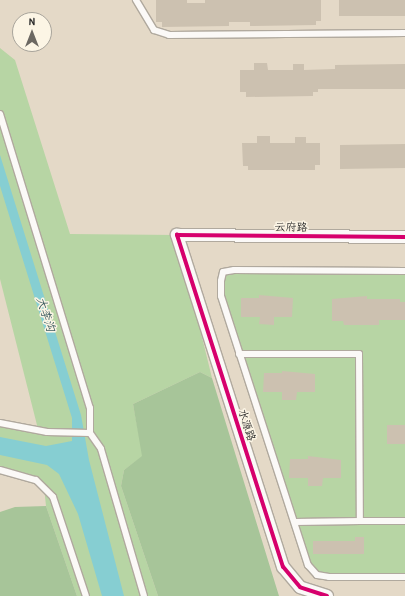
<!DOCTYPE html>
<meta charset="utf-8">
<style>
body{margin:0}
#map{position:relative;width:405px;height:596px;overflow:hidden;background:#e4d9c7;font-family:"Patrick Hand","LXGW WenKai TC",sans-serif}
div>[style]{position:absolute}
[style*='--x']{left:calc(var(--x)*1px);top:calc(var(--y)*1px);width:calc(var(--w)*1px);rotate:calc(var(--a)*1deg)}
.green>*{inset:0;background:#b7d5a4}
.forest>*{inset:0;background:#a7c599}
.water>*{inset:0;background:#86ced2}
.building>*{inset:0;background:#ccc1b0}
.roads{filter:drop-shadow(1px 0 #b0a99e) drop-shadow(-1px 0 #b0a99e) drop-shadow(0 1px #b0a99e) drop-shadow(0 -1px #b0a99e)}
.lane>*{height:6px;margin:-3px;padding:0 3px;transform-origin:3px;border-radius:3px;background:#fbf9f7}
.street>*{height:12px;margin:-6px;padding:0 6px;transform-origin:6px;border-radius:6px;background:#fbf9f7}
.cycleway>*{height:4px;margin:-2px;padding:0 2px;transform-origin:2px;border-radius:2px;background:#d6006c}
span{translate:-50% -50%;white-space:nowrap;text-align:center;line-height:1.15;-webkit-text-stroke:3px #fcf5e5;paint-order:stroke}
.street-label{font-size:11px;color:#2b2b2b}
.water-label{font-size:12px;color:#3a5a5f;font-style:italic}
.north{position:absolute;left:12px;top:12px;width:40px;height:40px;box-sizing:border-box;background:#fcf5e5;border:1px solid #a8a49b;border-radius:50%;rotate:0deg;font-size:11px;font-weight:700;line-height:16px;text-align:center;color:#2b2b2b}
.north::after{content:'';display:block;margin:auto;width:14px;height:18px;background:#6c6862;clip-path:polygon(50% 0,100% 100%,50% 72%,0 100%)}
</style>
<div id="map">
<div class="green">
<div style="clip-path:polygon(0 48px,15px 60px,70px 234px,177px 235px,212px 378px,200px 372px,133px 404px,143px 456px,124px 470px,121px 486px,158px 596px,77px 596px,46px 506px,44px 487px,36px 480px,0 470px,0 423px,39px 433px,0 279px)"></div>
<div style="clip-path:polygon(223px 272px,405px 272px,405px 577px,317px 575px,308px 565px,221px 296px)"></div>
</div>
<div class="forest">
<div style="clip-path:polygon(200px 372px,212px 378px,279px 596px,158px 596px,121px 486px,124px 470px,142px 456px,133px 404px)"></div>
<div style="clip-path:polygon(46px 506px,77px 596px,0 596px,0 512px,15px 507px)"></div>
</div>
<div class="water">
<div style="clip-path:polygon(0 155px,81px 415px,89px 460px,124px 596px,102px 596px,78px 514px,59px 474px,47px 465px,0 455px,0 437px,46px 446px,72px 441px,72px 418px,0 186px)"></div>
</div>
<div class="building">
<div style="clip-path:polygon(156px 0,187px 0,187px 3px,205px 3px,205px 0,321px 0,321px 21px,316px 21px,316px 25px,250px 26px,250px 22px,229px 22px,229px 26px,162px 27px,162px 22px,156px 22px)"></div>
<div style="clip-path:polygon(339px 0,405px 0,405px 16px,339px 16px)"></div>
<div style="clip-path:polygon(254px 63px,267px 63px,268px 70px,293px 70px,293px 64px,304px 64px,304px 70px,335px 69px,335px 65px,405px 64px,405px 89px,318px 89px,318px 92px,313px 92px,313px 96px,246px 97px,246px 92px,240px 92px,240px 70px,254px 70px)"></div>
<div style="clip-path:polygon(257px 136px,270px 136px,270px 143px,295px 143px,295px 137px,306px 137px,306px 143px,320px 143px,320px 165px,315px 165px,315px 170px,248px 170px,248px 166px,243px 166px,242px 143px,257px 143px)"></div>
<div style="clip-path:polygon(405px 144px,405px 168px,340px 169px,340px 145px)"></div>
<div style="clip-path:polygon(259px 295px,293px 298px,292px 317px,274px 317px,274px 325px,259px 324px,260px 317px,241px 317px,241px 298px,259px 298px)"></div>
<div style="clip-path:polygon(367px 296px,367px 299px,400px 299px,400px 302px,405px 302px,405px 320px,379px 320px,379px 325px,344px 325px,343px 321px,332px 321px,332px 299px)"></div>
<div style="clip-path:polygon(282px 371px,315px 374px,315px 392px,297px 392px,296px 400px,282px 400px,282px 392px,263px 392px,264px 373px,282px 373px)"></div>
<div style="clip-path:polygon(387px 425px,405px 425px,405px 444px,387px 444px)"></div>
<div style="clip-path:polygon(308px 456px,341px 460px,341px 478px,323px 478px,322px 486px,308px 486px,308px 478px,289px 478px,290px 459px,308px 459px)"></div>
<div style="clip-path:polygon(355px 537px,364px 537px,364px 554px,313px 554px,313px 541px,355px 541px)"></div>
</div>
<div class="roads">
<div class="lane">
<div style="--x:136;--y:0;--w:35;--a:59"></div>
<div style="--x:154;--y:30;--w:16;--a:18"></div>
<div style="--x:169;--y:35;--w:236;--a:-0.5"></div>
<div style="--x:0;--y:114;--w:307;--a:73"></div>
<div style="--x:90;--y:408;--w:25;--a:90"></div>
<div style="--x:90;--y:433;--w:19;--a:55"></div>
<div style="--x:101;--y:449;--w:153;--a:73.7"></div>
<div style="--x:405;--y:271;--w:171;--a:-179.7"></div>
<div style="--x:234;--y:270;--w:11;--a:170"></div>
<div style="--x:223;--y:272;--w:9;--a:103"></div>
<div style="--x:221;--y:281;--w:15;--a:90"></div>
<div style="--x:221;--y:296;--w:283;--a:72.1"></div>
<div style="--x:308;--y:565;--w:13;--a:48"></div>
<div style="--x:317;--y:575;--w:12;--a:9"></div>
<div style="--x:329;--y:577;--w:76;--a:0"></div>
<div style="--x:239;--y:354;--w:120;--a:0"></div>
<div style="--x:359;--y:354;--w:167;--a:89.7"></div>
<div style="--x:360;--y:521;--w:45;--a:0"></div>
<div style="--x:0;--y:423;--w:48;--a:10.8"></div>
<div style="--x:47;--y:432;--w:43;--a:1.3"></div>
<div style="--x:0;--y:470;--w:37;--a:16"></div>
<div style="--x:36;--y:480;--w:24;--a:45"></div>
<div style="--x:53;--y:497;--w:104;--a:71.6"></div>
<div style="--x:295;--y:522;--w:65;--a:-0.9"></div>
</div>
<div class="street">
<div style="--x:327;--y:596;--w:28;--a:-162"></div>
<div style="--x:300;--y:587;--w:26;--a:-130"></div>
<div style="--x:283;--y:567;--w:349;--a:-107.7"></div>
<div style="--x:177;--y:235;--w:228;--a:0.5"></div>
</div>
</div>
<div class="cycleway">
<div style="--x:327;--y:596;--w:28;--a:-162"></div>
<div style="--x:300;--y:587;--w:26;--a:-130"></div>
<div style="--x:283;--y:567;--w:349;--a:-107.7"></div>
<div style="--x:177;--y:235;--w:228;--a:0.5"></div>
</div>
<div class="street-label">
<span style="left:291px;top:227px;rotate:1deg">云府路</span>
<span style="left:247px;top:425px;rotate:72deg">水源路</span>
</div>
<div class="water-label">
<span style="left:46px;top:314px;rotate:72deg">大李沟</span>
</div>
<div class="north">N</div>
</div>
